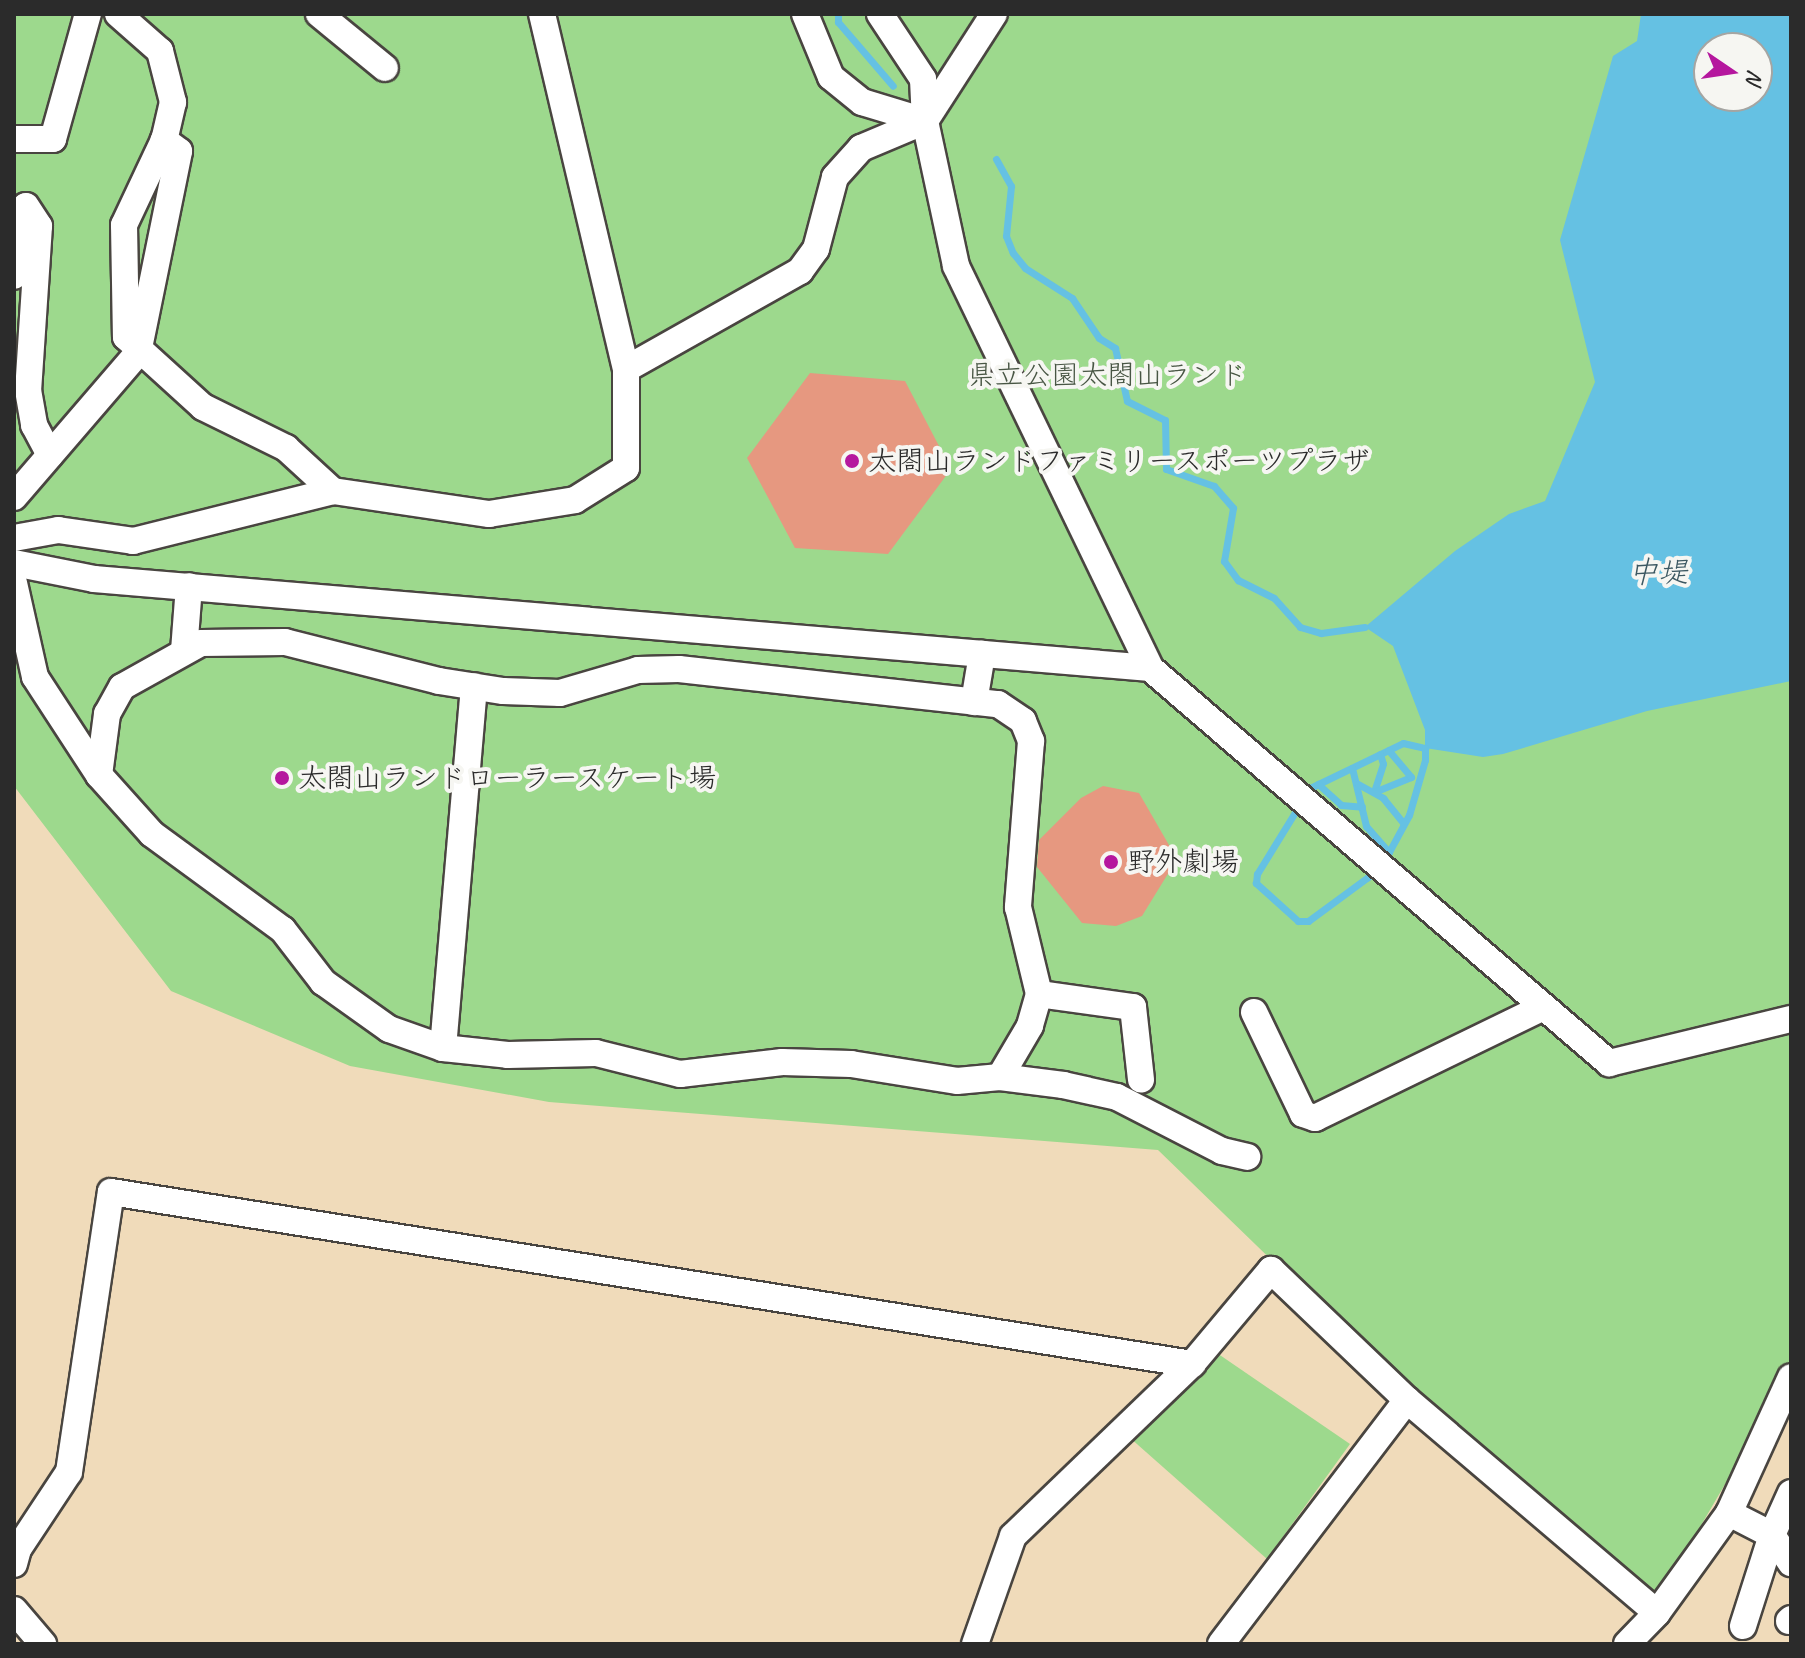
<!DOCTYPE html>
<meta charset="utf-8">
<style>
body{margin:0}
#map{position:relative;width:1805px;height:1658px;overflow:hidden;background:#f0dbba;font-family:Caveat,"Klee One",sans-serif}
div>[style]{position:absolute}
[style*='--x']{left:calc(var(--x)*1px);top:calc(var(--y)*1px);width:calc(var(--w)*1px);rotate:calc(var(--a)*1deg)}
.green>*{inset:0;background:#9dd98d}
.water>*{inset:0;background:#65c1e3}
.stream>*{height:7px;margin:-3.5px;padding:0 3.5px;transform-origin:3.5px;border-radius:3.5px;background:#65c1e3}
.building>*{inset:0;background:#e69880}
.roads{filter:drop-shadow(2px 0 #494540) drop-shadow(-2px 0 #494540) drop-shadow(0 2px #494540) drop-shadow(0 -2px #494540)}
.minor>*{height:26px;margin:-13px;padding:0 13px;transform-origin:13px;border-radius:13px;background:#fff}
.dots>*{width:22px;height:22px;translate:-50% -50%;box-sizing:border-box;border:4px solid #f6f6f2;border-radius:50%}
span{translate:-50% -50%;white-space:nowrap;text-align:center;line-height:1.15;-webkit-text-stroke:8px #f6f6f2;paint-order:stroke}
.park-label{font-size:28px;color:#485644}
.poi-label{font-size:28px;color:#2b2b2b}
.left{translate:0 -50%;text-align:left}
.water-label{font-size:30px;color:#3c5862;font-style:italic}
.frame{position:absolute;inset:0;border:16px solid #2b2b2b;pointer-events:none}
.north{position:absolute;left:1693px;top:32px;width:80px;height:80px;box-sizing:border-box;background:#f6f6f2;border:2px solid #a5a5a2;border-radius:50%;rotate:103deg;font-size:22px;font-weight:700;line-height:32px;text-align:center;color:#2b2b2b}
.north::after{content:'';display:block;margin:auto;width:28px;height:36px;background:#b5179e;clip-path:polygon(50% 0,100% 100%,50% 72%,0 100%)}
</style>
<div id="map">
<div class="green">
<div style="clip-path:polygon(evenodd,14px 14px,1791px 14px,1791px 1360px,1762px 1421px,1655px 1604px,1413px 1397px,1158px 1150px,549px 1102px,350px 1066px,171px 991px,14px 786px,14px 14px,1709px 48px,1757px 48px,1757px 96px,1709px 96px,1709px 48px)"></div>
<div style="clip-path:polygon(1214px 1351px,1350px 1444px,1267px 1559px,1129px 1437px)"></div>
</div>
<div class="water">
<div style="clip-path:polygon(evenodd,1641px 14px,1791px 14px,1791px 681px,1647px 711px,1503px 754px,1483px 757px,1425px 748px,1425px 730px,1393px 646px,1365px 627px,1455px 551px,1509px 514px,1545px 501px,1595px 382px,1560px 240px,1613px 56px,1637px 41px,1641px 14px,1709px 48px,1757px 48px,1757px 96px,1709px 96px,1709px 48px)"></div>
</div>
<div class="stream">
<div style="--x:838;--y:14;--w:8;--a:90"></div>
<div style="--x:838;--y:22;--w:84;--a:49.3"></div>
<div style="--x:996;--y:159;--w:31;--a:61"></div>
<div style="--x:1011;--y:186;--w:50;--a:95.7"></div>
<div style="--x:1006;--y:236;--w:18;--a:68"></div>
<div style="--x:1013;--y:253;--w:19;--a:51"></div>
<div style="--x:1025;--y:268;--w:56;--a:32.6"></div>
<div style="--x:1072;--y:298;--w:48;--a:56"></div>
<div style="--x:1099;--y:338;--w:19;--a:32"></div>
<div style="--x:1115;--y:348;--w:54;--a:77.2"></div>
<div style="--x:1127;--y:401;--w:42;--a:26.6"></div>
<div style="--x:1165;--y:420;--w:49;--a:88.8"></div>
<div style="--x:1166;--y:469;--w:51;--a:19.5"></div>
<div style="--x:1214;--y:486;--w:29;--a:49"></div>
<div style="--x:1233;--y:508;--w:54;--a:99.6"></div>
<div style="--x:1224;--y:561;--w:24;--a:54"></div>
<div style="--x:1238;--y:580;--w:40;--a:26.6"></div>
<div style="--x:1274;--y:598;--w:39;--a:48"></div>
<div style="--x:1300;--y:627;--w:22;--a:16"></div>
<div style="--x:1321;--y:633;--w:44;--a:-7.8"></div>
<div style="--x:1403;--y:743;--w:23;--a:13"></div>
<div style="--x:1425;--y:748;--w:12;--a:90"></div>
<div style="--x:1425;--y:760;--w:57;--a:106.2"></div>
<div style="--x:1409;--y:815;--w:42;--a:118.4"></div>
<div style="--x:1389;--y:852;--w:33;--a:130"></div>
<div style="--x:1368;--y:877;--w:74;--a:143.7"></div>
<div style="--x:1308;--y:921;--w:10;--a:180"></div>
<div style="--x:1298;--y:921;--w:57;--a:-137.9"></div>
<div style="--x:1256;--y:883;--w:9;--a:-84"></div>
<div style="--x:1257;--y:874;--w:101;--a:-58.4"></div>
<div style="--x:1310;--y:788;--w:103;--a:-25.8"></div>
<div style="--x:1380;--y:754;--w:10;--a:73"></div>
<div style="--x:1383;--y:764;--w:29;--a:108"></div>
<div style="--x:1374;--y:792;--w:40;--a:-22"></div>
<div style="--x:1411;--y:777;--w:35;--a:-130"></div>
<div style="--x:1352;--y:768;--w:60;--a:76.4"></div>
<div style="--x:1366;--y:826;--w:35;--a:49"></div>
<div style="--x:1318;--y:784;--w:31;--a:42"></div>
<div style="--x:1341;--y:805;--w:21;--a:5"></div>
<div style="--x:1358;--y:784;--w:29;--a:29"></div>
<div style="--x:1383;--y:798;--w:33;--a:51"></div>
</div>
<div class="building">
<div style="clip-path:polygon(810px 373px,905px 381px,951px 469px,888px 554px,795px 548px,747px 458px)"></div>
<div style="clip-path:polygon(1103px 786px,1139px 793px,1177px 859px,1142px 916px,1116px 926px,1082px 923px,1037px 867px,1039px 840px,1081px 798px)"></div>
</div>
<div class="roads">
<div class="minor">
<div style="--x:118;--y:14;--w:56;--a:41.4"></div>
<div style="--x:160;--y:51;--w:53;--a:75.7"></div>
<div style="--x:173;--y:102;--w:39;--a:103"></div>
<div style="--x:164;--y:140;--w:94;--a:115.2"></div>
<div style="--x:124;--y:225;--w:112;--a:89"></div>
<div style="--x:126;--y:337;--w:104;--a:42.3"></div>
<div style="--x:203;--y:407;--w:93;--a:26.3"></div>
<div style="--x:286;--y:448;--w:64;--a:42.5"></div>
<div style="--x:319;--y:14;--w:85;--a:39.3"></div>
<div style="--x:542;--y:14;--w:365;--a:76.7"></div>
<div style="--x:805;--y:14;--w:68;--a:67.6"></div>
<div style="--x:831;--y:77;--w:40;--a:39"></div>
<div style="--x:862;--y:102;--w:66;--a:16.8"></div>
<div style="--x:880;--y:14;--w:78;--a:56.5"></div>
<div style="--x:923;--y:79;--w:42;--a:87.3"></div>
<div style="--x:925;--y:121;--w:148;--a:77.9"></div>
<div style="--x:956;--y:266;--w:446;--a:64.2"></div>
<div style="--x:1150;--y:668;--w:606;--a:40.71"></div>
<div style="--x:1609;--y:1063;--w:187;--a:-13.6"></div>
<div style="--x:14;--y:139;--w:39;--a:0"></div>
<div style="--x:53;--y:139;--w:130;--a:-74.4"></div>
<div style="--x:14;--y:276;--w:64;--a:-84.6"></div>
<div style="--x:20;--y:212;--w:8;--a:-45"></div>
<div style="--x:26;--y:206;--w:24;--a:57"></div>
<div style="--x:39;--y:226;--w:164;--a:93.8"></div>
<div style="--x:28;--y:390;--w:36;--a:80"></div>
<div style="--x:34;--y:425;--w:34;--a:62"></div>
<div style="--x:14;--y:497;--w:190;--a:-49.3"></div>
<div style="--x:138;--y:353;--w:206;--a:-78.5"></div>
<div style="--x:179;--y:151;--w:19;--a:-144"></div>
<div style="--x:14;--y:538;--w:45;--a:-10.3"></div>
<div style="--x:58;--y:530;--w:76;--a:8.3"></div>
<div style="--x:133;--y:541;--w:206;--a:-14"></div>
<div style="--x:333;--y:491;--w:158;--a:8.4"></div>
<div style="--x:489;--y:514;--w:87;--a:-9.2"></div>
<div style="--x:575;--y:500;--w:60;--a:-32.1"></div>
<div style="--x:626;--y:468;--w:99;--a:-90"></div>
<div style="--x:626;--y:369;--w:200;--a:-29.4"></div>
<div style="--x:800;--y:271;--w:27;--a:-54"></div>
<div style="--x:816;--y:249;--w:74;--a:-75.2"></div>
<div style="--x:835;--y:177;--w:39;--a:-48"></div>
<div style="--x:861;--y:148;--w:69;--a:-22.9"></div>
<div style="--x:925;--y:121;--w:127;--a:-57.2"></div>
<div style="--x:14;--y:563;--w:82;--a:11.3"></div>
<div style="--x:94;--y:579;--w:1060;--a:4.82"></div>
<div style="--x:14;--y:583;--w:96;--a:77.4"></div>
<div style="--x:35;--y:677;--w:117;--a:56.9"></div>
<div style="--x:99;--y:775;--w:79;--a:48.1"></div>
<div style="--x:152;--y:834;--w:162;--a:36.2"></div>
<div style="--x:283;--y:930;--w:66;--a:52.4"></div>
<div style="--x:323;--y:982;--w:81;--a:35.5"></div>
<div style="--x:389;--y:1029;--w:57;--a:19.4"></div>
<div style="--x:443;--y:1048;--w:65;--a:6.1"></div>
<div style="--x:508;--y:1055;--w:88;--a:-1.3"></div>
<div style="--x:596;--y:1053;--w:87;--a:14"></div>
<div style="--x:680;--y:1074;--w:103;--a:-6.7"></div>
<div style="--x:782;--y:1062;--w:69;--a:1.7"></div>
<div style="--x:851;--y:1064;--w:107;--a:9.1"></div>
<div style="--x:957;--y:1081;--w:43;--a:-5.3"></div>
<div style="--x:1000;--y:1077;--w:64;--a:7.2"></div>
<div style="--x:1063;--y:1085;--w:55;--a:12.5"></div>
<div style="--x:1117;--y:1097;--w:118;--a:27.2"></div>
<div style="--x:1222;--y:1151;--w:26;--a:13"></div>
<div style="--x:184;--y:651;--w:65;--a:-85.6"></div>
<div style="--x:974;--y:702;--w:49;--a:-80.5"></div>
<div style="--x:99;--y:775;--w:62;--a:-82.5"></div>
<div style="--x:107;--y:714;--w:31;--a:-61"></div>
<div style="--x:122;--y:687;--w:90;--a:-29.1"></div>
<div style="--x:201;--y:643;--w:84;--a:-0.7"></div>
<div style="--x:285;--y:642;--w:159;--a:14.2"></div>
<div style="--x:439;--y:681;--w:65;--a:8.9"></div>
<div style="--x:503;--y:691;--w:57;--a:2"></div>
<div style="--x:560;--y:693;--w:81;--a:-16.4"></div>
<div style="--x:638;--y:670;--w:41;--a:-1.4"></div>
<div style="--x:679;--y:669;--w:321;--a:6.3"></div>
<div style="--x:998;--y:704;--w:30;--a:34"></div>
<div style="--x:1023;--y:721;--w:22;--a:68"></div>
<div style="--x:1031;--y:741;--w:167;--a:94.5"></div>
<div style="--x:1018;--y:907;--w:89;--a:76.4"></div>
<div style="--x:1039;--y:994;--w:33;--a:106"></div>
<div style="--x:1030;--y:1026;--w:59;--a:120.5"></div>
<div style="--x:1039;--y:994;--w:95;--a:7.9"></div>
<div style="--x:1133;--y:1007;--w:73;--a:83.7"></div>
<div style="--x:1254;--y:1012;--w:113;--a:64.3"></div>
<div style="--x:1303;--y:1114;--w:13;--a:18"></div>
<div style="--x:1315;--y:1118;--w:254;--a:-25.9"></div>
<div style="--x:443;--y:1048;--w:363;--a:-85.1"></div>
<div style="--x:1729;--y:1513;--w:48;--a:27.1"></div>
<div style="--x:1772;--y:1535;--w:46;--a:-65.7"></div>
<div style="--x:1772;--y:1535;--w:34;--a:56"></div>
<div style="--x:14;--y:1564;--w:16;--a:-75"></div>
<div style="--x:18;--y:1549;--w:92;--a:-56.5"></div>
<div style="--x:69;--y:1472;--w:283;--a:-81.5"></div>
<div style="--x:111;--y:1192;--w:1095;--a:9.04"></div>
<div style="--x:14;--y:1610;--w:45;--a:49.5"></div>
<div style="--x:1789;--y:1621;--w:3;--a:-45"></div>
<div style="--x:1743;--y:1626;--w:96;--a:-72.3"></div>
<div style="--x:975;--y:1644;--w:114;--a:-70.6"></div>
<div style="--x:1013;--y:1536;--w:248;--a:-43.9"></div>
<div style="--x:1192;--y:1364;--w:123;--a:-50"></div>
<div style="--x:1271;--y:1270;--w:188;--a:43.7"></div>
<div style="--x:1407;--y:1400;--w:328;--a:40.4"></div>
<div style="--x:1221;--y:1644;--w:307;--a:-52.7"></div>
<div style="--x:1627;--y:1644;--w:43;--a:-45.9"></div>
<div style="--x:1657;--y:1613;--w:123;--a:-54.2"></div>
<div style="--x:1729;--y:1513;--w:149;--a:-65.5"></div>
</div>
</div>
<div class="dots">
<div style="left:852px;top:461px;background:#b5179e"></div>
<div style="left:282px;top:778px;background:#b5179e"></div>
<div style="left:1111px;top:862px;background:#b5179e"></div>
</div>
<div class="park-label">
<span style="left:1107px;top:375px">県立公園太閤山ランド</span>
</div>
<div class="poi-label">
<span class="left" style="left:868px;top:461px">太閤山ランドファミリースポーツプラザ</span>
<span class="left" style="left:298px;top:778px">太閤山ランドローラースケート場</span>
<span class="left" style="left:1127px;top:862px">野外劇場</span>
</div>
<div class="water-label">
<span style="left:1658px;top:572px">中堤</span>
</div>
<div class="frame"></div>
<div class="north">N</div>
</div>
